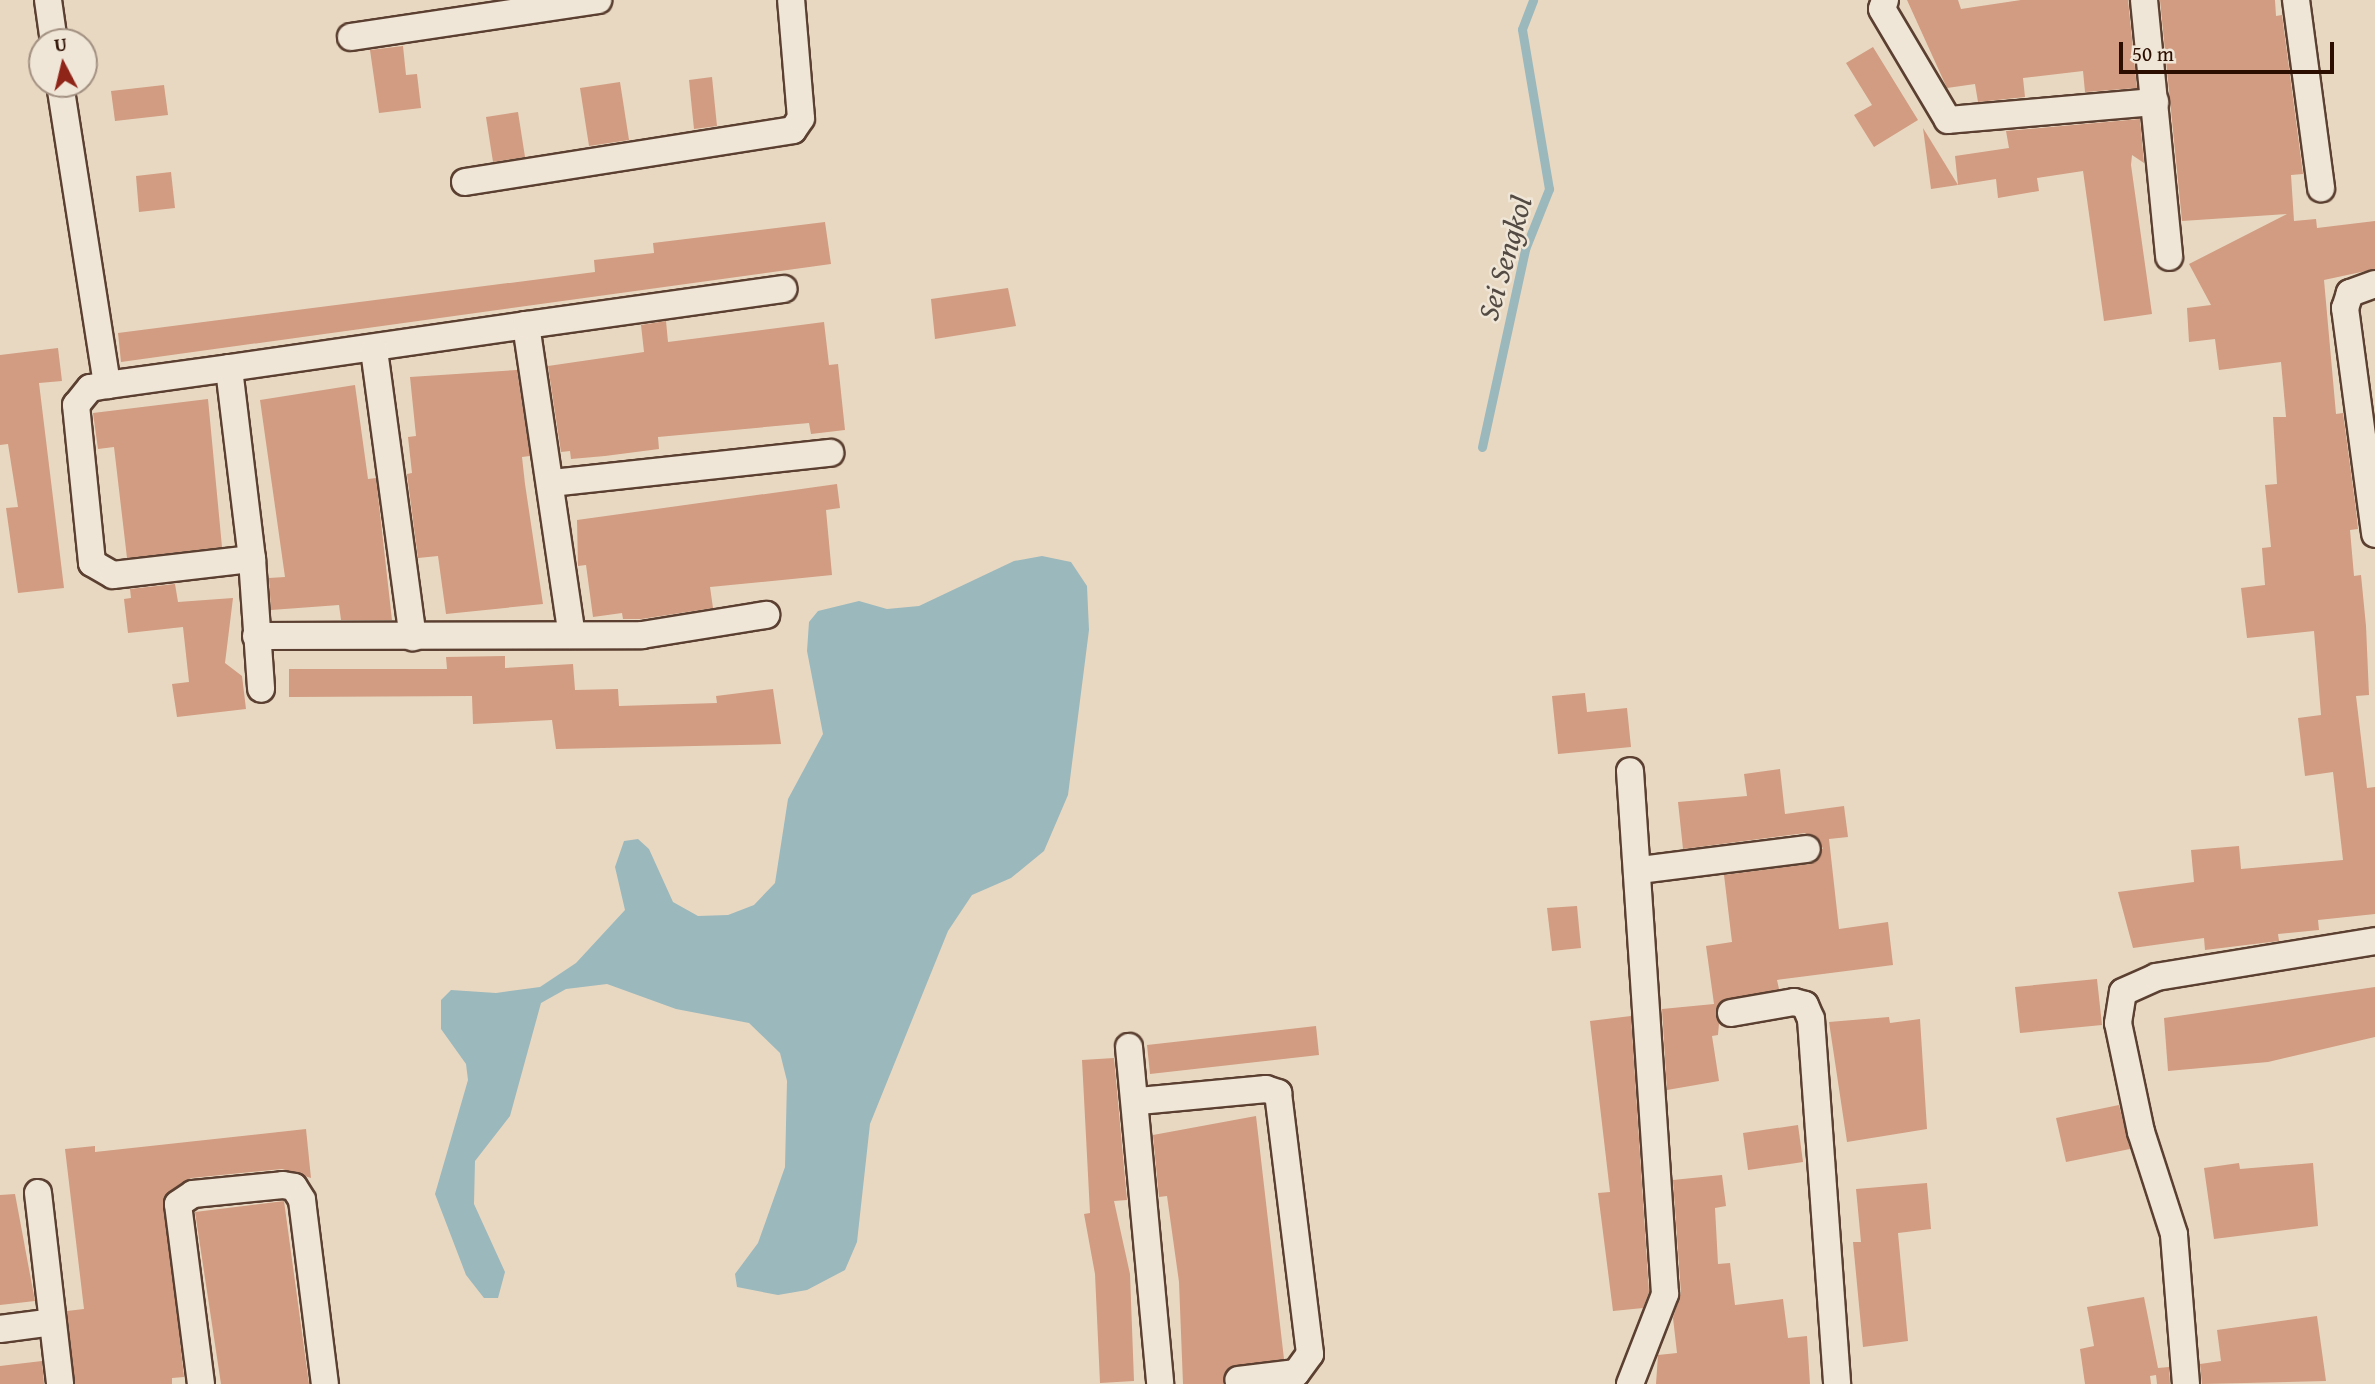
<!DOCTYPE html>
<style>
body{margin:0}
#map{position:relative;width:2375px;height:1384px;overflow:hidden;background:#e8d8c1;font-family:"Gentium Book Plus",serif}
div>[style]{position:absolute}
[style*='--x']{left:calc(var(--x)*1px);top:calc(var(--y)*1px);width:calc(var(--w)*1px);rotate:calc(var(--a)*1deg)}
.water>*{inset:0;background:#9bb8bd}
.stream>*{height:9px;margin:-4.5px;padding:0 4.5px;transform-origin:4.5px;border-radius:4.5px;background:#9bb8bd}
.building>*{inset:0;background:#d19c81}
.roads{filter:drop-shadow(2px 0 #5b4031) drop-shadow(-2px 0 #5b4031) drop-shadow(0 2px #5b4031) drop-shadow(0 -2px #5b4031)}
.street>*{height:26px;margin:-13px;padding:0 13px;transform-origin:13px;border-radius:13px;background:#f0e6d7}
span{translate:-50% -50%;white-space:nowrap;text-align:center;line-height:1.15;-webkit-text-stroke:5px #f0e6d7;paint-order:stroke}
.water-label{font-size:30px;color:#534a43;font-style:italic}
.north{position:absolute;left:28px;top:28px;width:70px;height:70px;box-sizing:border-box;background:#f0e6d7;border:2px solid #a29081;border-radius:50%;rotate:353deg;font-size:19px;font-weight:700;line-height:28px;text-align:center;color:#2c0e01}
.north::after{content:'';display:block;margin:auto;width:24px;height:32px;background:#8f2418;clip-path:polygon(50% 0,100% 100%,50% 72%,0 100%)}
.scale{position:absolute;left:2119px;top:42px;width:215px;height:32px;box-sizing:border-box;border:4px solid #2c0e01;border-top:0;padding-left:9px;font-size:21px;line-height:24px;white-space:nowrap;color:#2c0e01;-webkit-text-stroke:5px #f0e6d7;paint-order:stroke}
</style>
<div id="map">
<div class="water">
<div style="clip-path:polygon(1042px 556px,1071px 562px,1087px 586px,1089px 630px,1068px 795px,1044px 851px,1011px 878px,972px 895px,948px 931px,870px 1124px,857px 1242px,845px 1270px,807px 1290px,778px 1295px,737px 1287px,735px 1274px,758px 1243px,785px 1167px,787px 1081px,780px 1053px,749px 1023px,676px 1009px,607px 984px,566px 989px,541px 1003px,510px 1116px,475px 1161px,474px 1204px,505px 1272px,498px 1298px,484px 1298px,466px 1275px,435px 1194px,468px 1080px,466px 1064px,441px 1029px,441px 1000px,451px 990px,496px 993px,540px 987px,576px 963px,625px 910px,615px 867px,624px 841px,638px 839px,649px 849px,673px 902px,698px 916px,728px 915px,754px 905px,775px 883px,788px 799px,823px 734px,807px 651px,809px 622px,818px 611px,859px 601px,887px 609px,919px 606px,1014px 561px)"></div>
</div>
<div class="stream">
<div style="--x:1482;--y:447;--w:203;--a:-77.7"></div>
<div style="--x:1525;--y:249;--w:65;--a:-68.2"></div>
<div style="--x:1549;--y:189;--w:162;--a:-99.6"></div>
<div style="--x:1522;--y:29;--w:31;--a:-69"></div>
</div>
<div class="building">
<div style="clip-path:polygon(1907px 0,1958px 0,1961px 9px,2021px 0,2128px 0,2137px 88px,2085px 92px,2083px 71px,2023px 78px,2025px 97px,1978px 102px,1975px 84px,1947px 88px)"></div>
<div style="clip-path:polygon(2160px 0,2275px 0,2276px 16px,2282px 15px,2303px 174px,2291px 175px,2294px 221px,2316px 219px,2317px 228px,2375px 221px,2375px 269px,2324px 280px,2336px 414px,2343px 413px,2356px 510px,2358px 529px,2350px 530px,2354px 576px,2361px 575px,2366px 626px,2369px 695px,2356px 696px,2367px 788px,2375px 787px,2375px 914px,2318px 920px,2319px 930px,2278px 934px,2279px 941px,2205px 950px,2204px 938px,2133px 948px,2118px 892px,2194px 882px,2191px 850px,2239px 846px,2241px 869px,2343px 860px,2333px 772px,2305px 776px,2298px 718px,2321px 715px,2314px 631px,2247px 638px,2241px 588px,2265px 585px,2262px 548px,2271px 547px,2265px 485px,2277px 484px,2273px 417px,2286px 417px,2281px 362px,2219px 370px,2215px 339px,2189px 342px,2187px 308px,2211px 305px,2189px 264px,2287px 214px,2182px 221px)"></div>
<div style="clip-path:polygon(403px 46px,406px 75px,417px 74px,421px 108px,379px 113px,370px 50px)"></div>
<div style="clip-path:polygon(1873px 47px,1918px 120px,1874px 147px,1854px 115px,1872px 105px,1846px 63px)"></div>
<div style="clip-path:polygon(712px 77px,717px 126px,694px 129px,689px 80px)"></div>
<div style="clip-path:polygon(620px 82px,629px 140px,589px 146px,580px 88px)"></div>
<div style="clip-path:polygon(164px 85px,168px 115px,115px 121px,111px 91px)"></div>
<div style="clip-path:polygon(518px 112px,525px 157px,493px 162px,486px 117px)"></div>
<div style="clip-path:polygon(2140px 119px,2144px 163px,2132px 155px,2131px 165px,2152px 314px,2104px 321px,2083px 171px,2037px 178px,2039px 191px,1998px 198px,1996px 179px,1958px 185px,1955px 156px,2009px 148px,2006px 131px)"></div>
<div style="clip-path:polygon(1923px 128px,1958px 185px,1931px 189px)"></div>
<div style="clip-path:polygon(171px 172px,175px 208px,139px 212px,136px 176px)"></div>
<div style="clip-path:polygon(825px 222px,831px 264px,121px 362px,118px 333px,595px 272px,594px 260px,654px 253px,653px 243px)"></div>
<div style="clip-path:polygon(1008px 288px,1016px 326px,935px 339px,931px 299px)"></div>
<div style="clip-path:polygon(666px 321px,668px 342px,824px 322px,829px 365px,838px 364px,845px 430px,811px 434px,809px 423px,658px 437px,659px 449px,605px 456px,571px 459px,570px 451px,561px 452px,548px 366px,644px 352px,641px 325px)"></div>
<div style="clip-path:polygon(58px 348px,62px 381px,39px 383px,64px 588px,18px 593px,6px 508px,18px 507px,8px 444px,0 445px,0 355px)"></div>
<div style="clip-path:polygon(517px 370px,530px 456px,522px 457px,525px 484px,543px 604px,446px 614px,438px 556px,418px 558px,407px 474px,412px 473px,408px 437px,416px 436px,410px 377px)"></div>
<div style="clip-path:polygon(355px 385px,368px 479px,376px 478px,392px 620px,341px 620px,339px 605px,271px 610px,269px 578px,285px 577px,260px 400px)"></div>
<div style="clip-path:polygon(208px 399px,222px 547px,127px 558px,114px 447px,98px 449px,93px 413px)"></div>
<div style="clip-path:polygon(837px 484px,840px 508px,826px 510px,832px 575px,710px 587px,713px 608px,641px 619px,623px 619px,622px 613px,593px 617px,586px 565px,578px 566px,577px 520px)"></div>
<div style="clip-path:polygon(175px 584px,178px 602px,233px 598px,225px 663px,242px 676px,246px 709px,177px 717px,172px 684px,189px 682px,183px 627px,128px 633px,124px 599px,131px 598px,130px 589px)"></div>
<div style="clip-path:polygon(505px 656px,505px 668px,573px 664px,575px 690px,618px 689px,619px 706px,717px 703px,716px 696px,773px 689px,781px 744px,556px 749px,552px 720px,473px 724px,472px 696px,289px 697px,289px 669px,447px 669px,446px 657px)"></div>
<div style="clip-path:polygon(1585px 693px,1587px 712px,1627px 708px,1631px 747px,1558px 754px,1552px 696px)"></div>
<div style="clip-path:polygon(1780px 769px,1785px 814px,1844px 806px,1848px 837px,1829px 839px,1839px 929px,1888px 922px,1893px 965px,1777px 980px,1779px 989px,1721px 1001px,1718px 1035px,1712px 1036px,1719px 1081px,1667px 1090px,1662px 1009px,1714px 1004px,1706px 946px,1732px 942px,1724px 875px,1810px 864px,1823px 848px,1805px 833px,1683px 849px,1678px 802px,1747px 796px,1744px 774px)"></div>
<div style="clip-path:polygon(1577px 906px,1581px 948px,1552px 951px,1547px 908px)"></div>
<div style="clip-path:polygon(2097px 979px,2102px 1025px,2020px 1033px,2015px 987px)"></div>
<div style="clip-path:polygon(2375px 987px,2375px 1037px,2268px 1062px,2168px 1071px,2164px 1018px)"></div>
<div style="clip-path:polygon(1631px 1016px,1649px 1292px,1643px 1308px,1613px 1311px,1598px 1193px,1610px 1192px,1590px 1021px)"></div>
<div style="clip-path:polygon(1889px 1017px,1890px 1023px,1920px 1019px,1927px 1129px,1847px 1142px,1829px 1022px)"></div>
<div style="clip-path:polygon(1316px 1026px,1319px 1055px,1150px 1074px,1147px 1045px)"></div>
<div style="clip-path:polygon(1114px 1058px,1127px 1200px,1114px 1201px,1130px 1274px,1134px 1381px,1100px 1383px,1095px 1274px,1084px 1214px,1090px 1213px,1082px 1060px)"></div>
<div style="clip-path:polygon(2119px 1105px,2130px 1149px,2066px 1162px,2056px 1118px)"></div>
<div style="clip-path:polygon(1256px 1116px,1284px 1359px,1229px 1367px,1223px 1384px,1183px 1384px,1179px 1282px,1167px 1196px,1159px 1197px,1153px 1135px)"></div>
<div style="clip-path:polygon(1798px 1125px,1803px 1162px,1748px 1170px,1743px 1133px)"></div>
<div style="clip-path:polygon(306px 1129px,311px 1178px,282px 1169px,191px 1178px,164px 1197px,184px 1377px,172px 1378px,172px 1384px,75px 1384px,67px 1311px,84px 1309px,65px 1149px,95px 1146px,95px 1152px)"></div>
<div style="clip-path:polygon(2239px 1163px,2240px 1169px,2313px 1163px,2318px 1226px,2214px 1239px,2204px 1168px)"></div>
<div style="clip-path:polygon(1722px 1175px,1726px 1206px,1715px 1208px,1718px 1264px,1730px 1263px,1735px 1305px,1783px 1299px,1788px 1338px,1807px 1336px,1810px 1384px,1656px 1384px,1658px 1355px,1677px 1353px,1673px 1318px,1681px 1293px,1673px 1180px)"></div>
<div style="clip-path:polygon(1927px 1183px,1931px 1229px,1898px 1233px,1908px 1341px,1863px 1347px,1853px 1242px,1861px 1242px,1856px 1189px)"></div>
<div style="clip-path:polygon(15px 1194px,35px 1301px,0 1305px,0 1195px)"></div>
<div style="clip-path:polygon(284px 1201px,309px 1384px,221px 1384px,195px 1212px)"></div>
<div style="clip-path:polygon(2144px 1297px,2158px 1368px,2169px 1367px,2170px 1384px,2157px 1384px,2156px 1375px,2150px 1376px,2151px 1384px,2085px 1384px,2080px 1349px,2094px 1346px,2087px 1307px)"></div>
<div style="clip-path:polygon(2317px 1316px,2326px 1381px,2202px 1384px,2200px 1364px,2221px 1361px,2217px 1330px)"></div>
<div style="clip-path:polygon(42px 1361px,44px 1384px,0 1384px,0 1366px)"></div>
</div>
<div class="roads">
<div class="street">
<div style="--x:48;--y:0;--w:42;--a:81.9"></div>
<div style="--x:1885;--y:0;--w:9;--a:108"></div>
<div style="--x:1882;--y:9;--w:129;--a:59.3"></div>
<div style="--x:1948;--y:120;--w:208;--a:-5"></div>
<div style="--x:2144;--y:0;--w:258;--a:84.4"></div>
<div style="--x:2296;--y:0;--w:190;--a:82.4"></div>
<div style="--x:351;--y:37;--w:250;--a:-8.5"></div>
<div style="--x:60;--y:84;--w:305;--a:81.1"></div>
<div style="--x:107;--y:385;--w:17;--a:170"></div>
<div style="--x:90;--y:388;--w:22;--a:129"></div>
<div style="--x:76;--y:405;--w:159;--a:84.2"></div>
<div style="--x:92;--y:563;--w:24;--a:30"></div>
<div style="--x:113;--y:575;--w:140;--a:-6.6"></div>
<div style="--x:252;--y:559;--w:192;--a:-96.9"></div>
<div style="--x:229;--y:368;--w:300;--a:-8.2"></div>
<div style="--x:526;--y:325;--w:313;--a:81.6"></div>
<div style="--x:465;--y:182;--w:332;--a:-9"></div>
<div style="--x:793;--y:130;--w:14;--a:-56"></div>
<div style="--x:801;--y:118;--w:118;--a:-94.8"></div>
<div style="--x:2375;--y:284;--w:27;--a:160"></div>
<div style="--x:2350;--y:293;--w:16;--a:108"></div>
<div style="--x:2345;--y:308;--w:228;--a:82.4"></div>
<div style="--x:526;--y:325;--w:260;--a:-8"></div>
<div style="--x:374;--y:350;--w:290;--a:82.3"></div>
<div style="--x:107;--y:385;--w:123;--a:-7.9"></div>
<div style="--x:552;--y:483;--w:280;--a:-6.2"></div>
<div style="--x:252;--y:559;--w:130;--a:86"></div>
<div style="--x:256;--y:636;--w:386;--a:-0.1"></div>
<div style="--x:642;--y:635;--w:126;--a:-9.2"></div>
<div style="--x:1640;--y:870;--w:168;--a:-7.2"></div>
<div style="--x:1731;--y:1013;--w:64;--a:-9.9"></div>
<div style="--x:1794;--y:1002;--w:11;--a:15"></div>
<div style="--x:1805;--y:1005;--w:15;--a:67"></div>
<div style="--x:1811;--y:1019;--w:366;--a:85.9"></div>
<div style="--x:1129;--y:1047;--w:338;--a:84.7"></div>
<div style="--x:1139;--y:1101;--w:128;--a:-5.4"></div>
<div style="--x:1266;--y:1089;--w:13;--a:18"></div>
<div style="--x:1278;--y:1093;--w:263;--a:83"></div>
<div style="--x:1310;--y:1354;--w:24;--a:126"></div>
<div style="--x:1296;--y:1373;--w:58;--a:173.1"></div>
<div style="--x:38;--y:1193;--w:192;--a:83.4"></div>
<div style="--x:0;--y:1329;--w:53;--a:-7.5"></div>
<div style="--x:201;--y:1384;--w:181;--a:-97.3"></div>
<div style="--x:178;--y:1204;--w:18;--a:-34"></div>
<div style="--x:193;--y:1194;--w:90;--a:-5.7"></div>
<div style="--x:283;--y:1185;--w:11;--a:10"></div>
<div style="--x:294;--y:1187;--w:15;--a:58"></div>
<div style="--x:302;--y:1200;--w:185;--a:82.9"></div>
<div style="--x:1630;--y:1384;--w:97;--a:-68.7"></div>
<div style="--x:1665;--y:1294;--w:524;--a:-93.83"></div>
<div style="--x:2186;--y:1384;--w:150;--a:-94.6"></div>
<div style="--x:2174;--y:1234;--w:107;--a:-107.9"></div>
<div style="--x:2141;--y:1132;--w:111;--a:-101.9"></div>
<div style="--x:2118;--y:1023;--w:31;--a:-81"></div>
<div style="--x:2123;--y:992;--w:36;--a:-24"></div>
<div style="--x:2156;--y:977;--w:222;--a:-9.3"></div>
</div>
</div>
<div class="water-label">
<span style="left:1504px;top:258px;rotate:-74deg">Sei Sengkol</span>
</div>
<div class="north">U</div>
<div class="scale">50 m</div>
</div>
